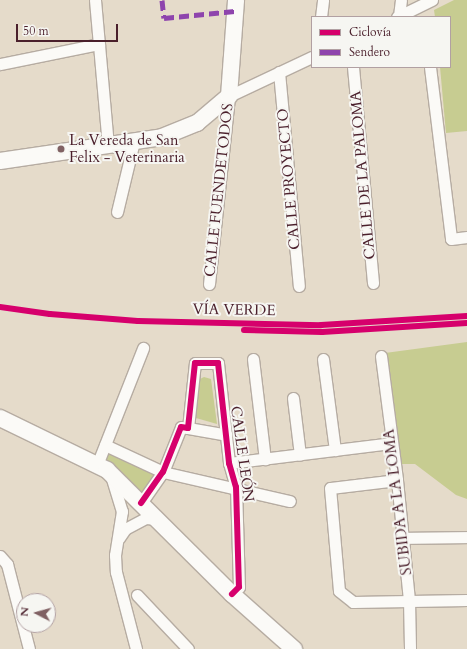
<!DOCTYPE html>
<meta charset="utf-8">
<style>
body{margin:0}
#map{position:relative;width:467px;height:649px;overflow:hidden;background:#e5dbca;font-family:Cardo,serif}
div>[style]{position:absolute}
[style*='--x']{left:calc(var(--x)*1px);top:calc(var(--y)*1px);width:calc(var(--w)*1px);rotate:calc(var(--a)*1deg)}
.green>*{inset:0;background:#c7cc91}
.roads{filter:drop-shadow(1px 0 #b6aca2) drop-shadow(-1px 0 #b6aca2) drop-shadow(0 1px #b6aca2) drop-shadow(0 -1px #b6aca2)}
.minor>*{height:11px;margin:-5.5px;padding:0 5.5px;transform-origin:5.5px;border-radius:5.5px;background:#fbfaf7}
.secondary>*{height:16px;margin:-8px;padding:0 8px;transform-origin:8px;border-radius:8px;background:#fbfaf7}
.quiet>*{height:5px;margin-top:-2.5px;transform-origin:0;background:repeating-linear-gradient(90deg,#8e44ad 0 10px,transparent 0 15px)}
.cycleway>*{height:6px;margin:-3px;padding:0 3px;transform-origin:3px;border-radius:3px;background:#d6006c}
.dots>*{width:11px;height:11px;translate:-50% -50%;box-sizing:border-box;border:2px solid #f6f6f2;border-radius:50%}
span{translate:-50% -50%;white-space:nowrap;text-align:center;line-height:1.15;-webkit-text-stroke:4px #f6f6f2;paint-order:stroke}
.poi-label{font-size:15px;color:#4a1f2b}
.left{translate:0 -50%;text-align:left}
.street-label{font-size:15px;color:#4a1f2b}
.legend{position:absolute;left:311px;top:16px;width:140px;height:52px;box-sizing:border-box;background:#f6f6f2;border:1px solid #b1a0a2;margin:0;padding:5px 7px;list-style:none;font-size:12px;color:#4a1f2b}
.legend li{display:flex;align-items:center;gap:8px;height:20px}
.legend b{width:20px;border:1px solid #b1a0a2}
.north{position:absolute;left:16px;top:593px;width:40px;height:40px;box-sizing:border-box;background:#f6f6f2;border:1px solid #b1a0a2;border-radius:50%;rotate:276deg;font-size:11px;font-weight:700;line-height:16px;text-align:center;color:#4a1f2b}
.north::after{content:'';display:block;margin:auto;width:14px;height:18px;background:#806163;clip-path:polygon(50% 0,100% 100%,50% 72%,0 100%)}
.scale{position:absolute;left:16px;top:24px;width:102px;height:18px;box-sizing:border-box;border:2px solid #4a1f2b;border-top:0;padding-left:5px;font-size:12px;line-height:14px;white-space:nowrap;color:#4a1f2b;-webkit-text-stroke:3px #f6f6f2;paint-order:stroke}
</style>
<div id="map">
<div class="green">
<div style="clip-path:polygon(454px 0,467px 0,467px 131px,446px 133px,440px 67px,450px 67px,450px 17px,435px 17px,434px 10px)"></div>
<div style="clip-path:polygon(467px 342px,467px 499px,456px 495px,415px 464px,398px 464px,385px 353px)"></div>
<div style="clip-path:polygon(204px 377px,211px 379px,217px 424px,196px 418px,200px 379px)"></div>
<div style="clip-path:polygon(108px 452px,157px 474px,142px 493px,104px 460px)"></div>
</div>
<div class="roads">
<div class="minor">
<div style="--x:95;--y:0;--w:146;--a:84.9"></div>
<div style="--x:399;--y:16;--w:16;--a:-83"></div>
<div style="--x:321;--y:17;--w:17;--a:-83"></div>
<div style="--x:397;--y:17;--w:39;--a:-26"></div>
<div style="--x:0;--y:64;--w:101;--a:-11.4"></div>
<div style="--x:353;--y:67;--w:217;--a:84.7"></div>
<div style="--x:430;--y:67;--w:173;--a:83"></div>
<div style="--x:451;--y:239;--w:16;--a:-7"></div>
<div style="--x:279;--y:72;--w:215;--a:84.7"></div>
<div style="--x:117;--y:212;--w:73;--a:-76.5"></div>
<div style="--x:209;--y:284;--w:189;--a:-83.9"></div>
<div style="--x:229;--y:96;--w:92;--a:-25.2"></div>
<div style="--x:381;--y:356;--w:125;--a:82.6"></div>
<div style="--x:397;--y:480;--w:121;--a:84.3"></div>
<div style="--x:409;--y:600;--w:49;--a:88.8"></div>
<div style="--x:253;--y:359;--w:101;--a:83.2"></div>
<div style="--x:323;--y:359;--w:92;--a:82.5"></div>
<div style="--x:293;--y:398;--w:57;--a:83"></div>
<div style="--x:188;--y:428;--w:39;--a:10"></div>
<div style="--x:105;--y:445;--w:64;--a:25"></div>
<div style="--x:163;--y:472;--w:130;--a:12.9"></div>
<div style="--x:229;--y:463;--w:163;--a:-7"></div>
<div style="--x:97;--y:465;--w:126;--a:-68.5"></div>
<div style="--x:112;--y:479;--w:34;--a:73"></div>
<div style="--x:122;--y:511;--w:45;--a:99"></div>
<div style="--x:115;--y:555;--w:17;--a:87"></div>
<div style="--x:116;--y:572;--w:80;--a:75.4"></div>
<div style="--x:397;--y:480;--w:67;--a:173.2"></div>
<div style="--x:330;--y:488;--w:103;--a:85"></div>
<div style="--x:339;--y:591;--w:18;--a:38"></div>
<div style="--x:353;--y:602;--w:114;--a:-1"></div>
<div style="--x:141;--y:503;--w:38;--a:-55"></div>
<div style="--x:163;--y:472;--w:48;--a:-68.2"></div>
<div style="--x:181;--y:427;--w:7;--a:8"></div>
<div style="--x:188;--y:428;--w:65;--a:-83.9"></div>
<div style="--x:195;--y:363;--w:23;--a:0"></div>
<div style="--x:218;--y:363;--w:101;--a:83.7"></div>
<div style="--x:229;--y:463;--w:25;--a:74"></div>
<div style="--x:236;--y:487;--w:100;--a:88.3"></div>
<div style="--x:239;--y:587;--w:10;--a:135"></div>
<div style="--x:119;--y:538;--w:11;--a:-56"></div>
<div style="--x:125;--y:529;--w:24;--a:-28"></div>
<div style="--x:146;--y:518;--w:11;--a:5"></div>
<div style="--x:402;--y:538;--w:65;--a:-0.9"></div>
<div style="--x:0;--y:556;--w:11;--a:49"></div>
<div style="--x:7;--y:564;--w:88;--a:75.5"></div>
<div style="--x:137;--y:595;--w:74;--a:46.6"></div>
</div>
<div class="secondary">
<div style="--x:0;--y:161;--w:164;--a:-8.4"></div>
<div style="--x:162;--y:137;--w:38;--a:-22"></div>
<div style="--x:197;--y:123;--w:42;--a:-40.2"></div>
<div style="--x:229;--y:96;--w:96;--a:-85.8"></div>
<div style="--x:0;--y:418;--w:119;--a:25.9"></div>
<div style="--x:107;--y:470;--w:176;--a:44.8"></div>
<div style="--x:232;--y:594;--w:83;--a:41.6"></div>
</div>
</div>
<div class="quiet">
<div style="--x:162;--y:0;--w:18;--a:84"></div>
<div style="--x:164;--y:18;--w:71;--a:-5.6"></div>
</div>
<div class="cycleway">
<div style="--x:0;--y:307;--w:50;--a:8"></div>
<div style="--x:50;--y:314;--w:88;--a:4.5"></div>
<div style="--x:138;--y:321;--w:183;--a:1.3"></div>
<div style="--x:321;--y:325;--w:146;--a:-3.5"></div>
<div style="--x:244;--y:330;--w:78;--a:1.5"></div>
<div style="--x:322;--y:332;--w:145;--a:-3.6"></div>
<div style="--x:141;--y:503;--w:38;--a:-55"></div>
<div style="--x:163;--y:472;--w:48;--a:-68.2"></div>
<div style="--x:181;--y:427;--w:7;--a:8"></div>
<div style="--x:188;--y:428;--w:65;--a:-83.9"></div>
<div style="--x:195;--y:363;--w:23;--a:0"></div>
<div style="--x:218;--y:363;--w:101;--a:83.7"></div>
<div style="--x:229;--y:463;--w:25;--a:74"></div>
<div style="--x:236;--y:487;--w:100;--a:88.3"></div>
<div style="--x:239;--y:587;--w:10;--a:135"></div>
</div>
<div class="dots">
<div style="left:61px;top:149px;background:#806163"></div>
</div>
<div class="poi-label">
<span class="left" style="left:69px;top:149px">La Vereda de San<br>Felix - Veterinaria</span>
</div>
<div class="street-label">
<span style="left:363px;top:175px;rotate:-95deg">CALLE DE LA PALOMA</span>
<span style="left:289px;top:179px;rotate:-95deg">CALLE PROYECTO</span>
<span style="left:219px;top:190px;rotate:-84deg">CALLE FUENDETODOS</span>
<span style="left:234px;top:310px;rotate:1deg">VÍA VERDE</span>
<span style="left:242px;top:454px;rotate:82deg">CALLE LEÓN</span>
<span style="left:398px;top:502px;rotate:-97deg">SUBIDA A LA LOMA</span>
</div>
<ul class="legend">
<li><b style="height:5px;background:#d6006c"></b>Ciclovía</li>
<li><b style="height:5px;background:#8e44ad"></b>Sendero</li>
</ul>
<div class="north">N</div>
<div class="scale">50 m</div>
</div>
